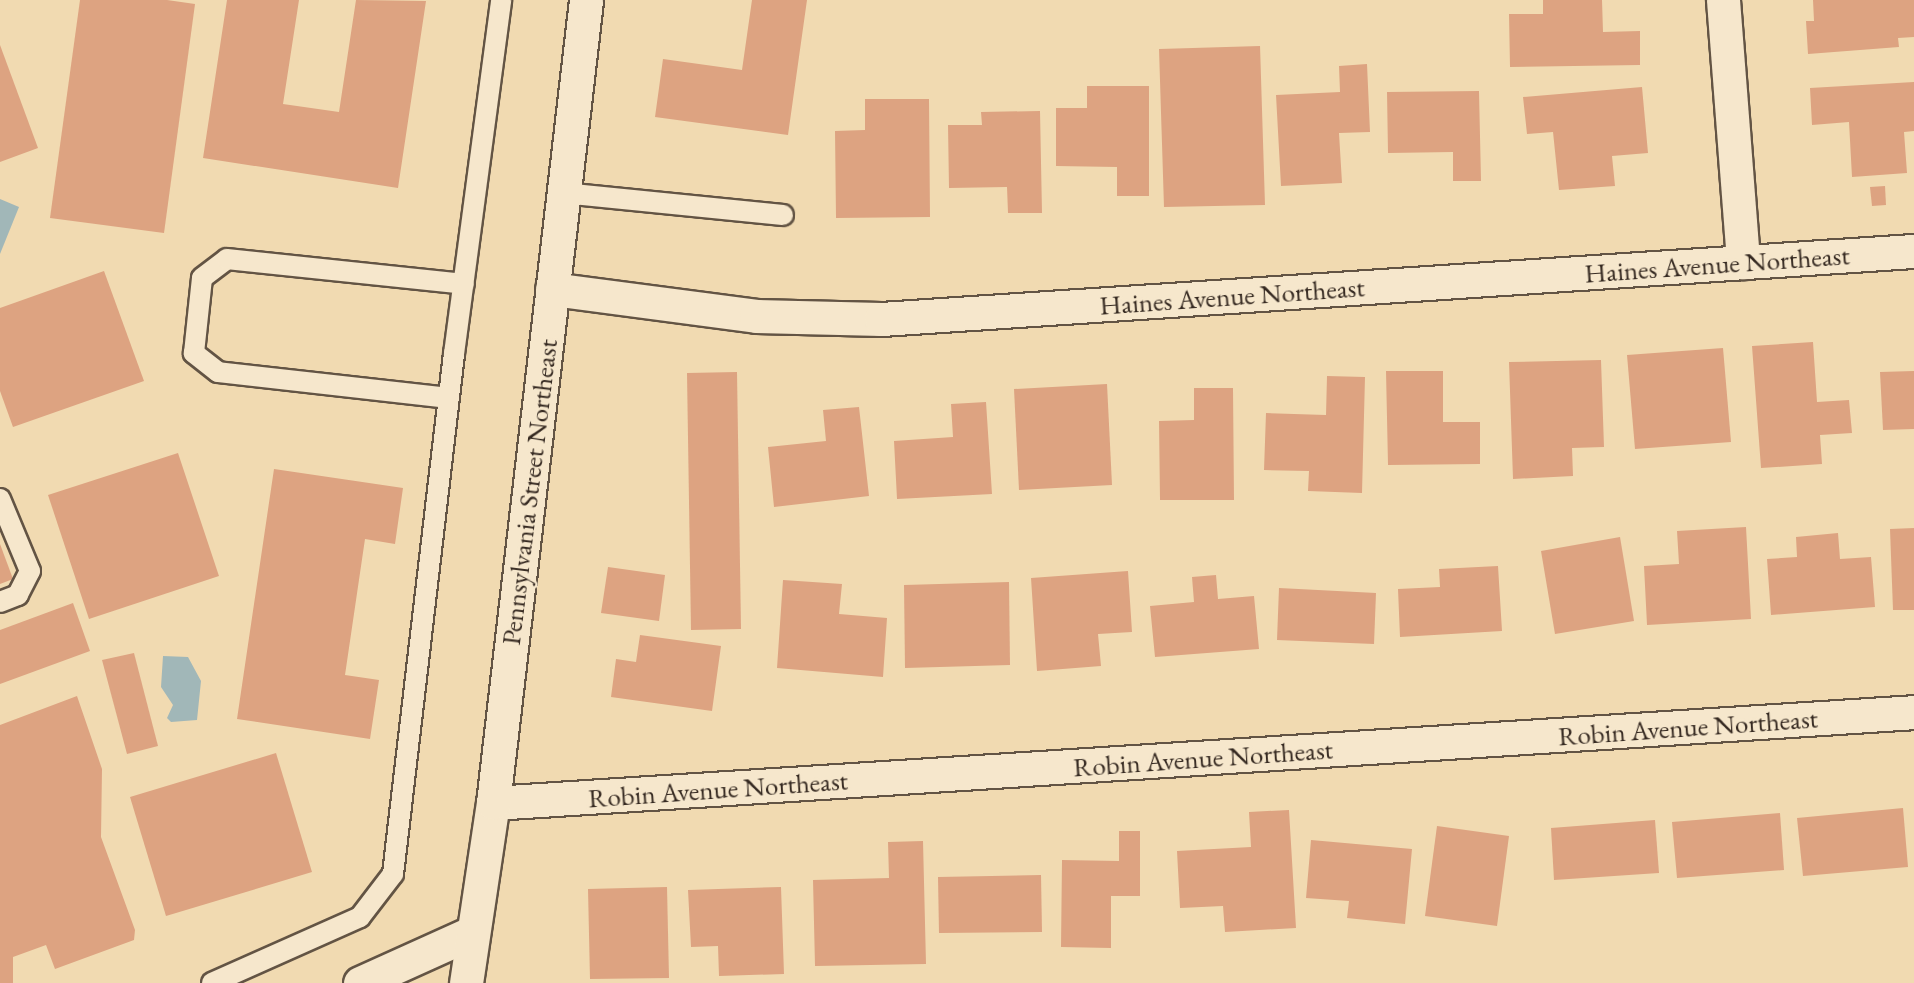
<!DOCTYPE html>
<style>
body{margin:0}
#map{position:relative;width:1914px;height:983px;overflow:hidden;background:#f1dab1;font-family:"EB Garamond",serif}
div>[style]{position:absolute}
[style*='--x']{left:calc(var(--x)*1px);top:calc(var(--y)*1px);width:calc(var(--w)*1px);rotate:calc(var(--a)*1deg)}
.water>*{inset:0;background:#a1b7b8}
.building>*{inset:0;background:#dda381}
.roads{filter:drop-shadow(2px 0 #635444) drop-shadow(-2px 0 #635444) drop-shadow(0 2px #635444) drop-shadow(0 -2px #635444)}
.lane>*{height:20px;margin:-10px;padding:0 10px;transform-origin:10px;border-radius:10px;background:#f6e7cc}
.street>*{height:33px;margin:-16.5px;padding:0 16.5px;transform-origin:16.5px;border-radius:16.5px;background:#f6e7cc}
.secondary>*{height:33px;margin:-16.5px;padding:0 16.5px;transform-origin:16.5px;border-radius:16.5px;background:#f6e7cc}
span{translate:-50% -50%;white-space:nowrap;text-align:center;line-height:1.15;-webkit-text-stroke:5px #f6e7cc;paint-order:stroke}
.street-label{font-size:27px;color:#342820}
</style>
<div id="map">
<div class="water">
<div style="clip-path:polygon(0 199px,19px 207px,0 254px)"></div>
<div style="clip-path:polygon(163px 656px,188px 657px,201px 681px,197px 720px,171px 722px,167px 718px,173px 705px,161px 687px)"></div>
</div>
<div class="building">
<div style="clip-path:polygon(80px 0,167px 0,195px 4px,164px 233px,50px 218px)"></div>
<div style="clip-path:polygon(227px 0,299px 0,283px 104px,339px 112px,356px 0,426px 1px,398px 188px,203px 158px)"></div>
<div style="clip-path:polygon(752px 0,807px 0,788px 135px,655px 117px,663px 59px,742px 70px)"></div>
<div style="clip-path:polygon(1543px 0,1602px 0,1603px 32px,1640px 31px,1640px 65px,1510px 67px,1509px 14px,1543px 14px)"></div>
<div style="clip-path:polygon(1813px 0,1914px 0,1914px 37px,1898px 38px,1899px 47px,1808px 54px,1806px 21px,1814px 21px)"></div>
<div style="clip-path:polygon(0 45px,38px 148px,0 162px)"></div>
<div style="clip-path:polygon(1260px 46px,1265px 205px,1164px 207px,1159px 49px)"></div>
<div style="clip-path:polygon(1367px 64px,1370px 132px,1339px 133px,1342px 183px,1281px 186px,1276px 95px,1340px 92px,1339px 66px)"></div>
<div style="clip-path:polygon(1914px 82px,1914px 131px,1904px 132px,1907px 173px,1852px 177px,1849px 122px,1812px 125px,1810px 88px)"></div>
<div style="clip-path:polygon(1087px 86px,1149px 86px,1149px 196px,1117px 196px,1117px 167px,1056px 166px,1056px 108px,1087px 108px)"></div>
<div style="clip-path:polygon(1642px 87px,1648px 153px,1612px 156px,1615px 186px,1559px 190px,1553px 132px,1527px 134px,1523px 97px)"></div>
<div style="clip-path:polygon(1479px 91px,1481px 181px,1453px 181px,1453px 152px,1388px 153px,1387px 92px)"></div>
<div style="clip-path:polygon(865px 99px,929px 99px,930px 217px,836px 218px,835px 131px,865px 130px)"></div>
<div style="clip-path:polygon(1040px 111px,1042px 213px,1008px 213px,1007px 187px,949px 188px,948px 125px,982px 125px,981px 112px)"></div>
<div style="clip-path:polygon(1885px 186px,1886px 205px,1872px 206px,1870px 187px)"></div>
<div style="clip-path:polygon(104px 271px,144px 381px,13px 427px,0 391px,0 308px)"></div>
<div style="clip-path:polygon(1813px 342px,1817px 402px,1849px 400px,1852px 433px,1820px 435px,1822px 464px,1761px 468px,1752px 346px)"></div>
<div style="clip-path:polygon(1723px 348px,1731px 442px,1635px 449px,1627px 355px)"></div>
<div style="clip-path:polygon(1601px 360px,1604px 447px,1572px 448px,1573px 476px,1513px 479px,1509px 362px)"></div>
<div style="clip-path:polygon(1386px 371px,1443px 371px,1443px 422px,1480px 422px,1480px 464px,1388px 465px)"></div>
<div style="clip-path:polygon(1914px 371px,1914px 429px,1883px 430px,1880px 372px)"></div>
<div style="clip-path:polygon(737px 372px,741px 629px,691px 630px,687px 373px)"></div>
<div style="clip-path:polygon(1327px 376px,1365px 377px,1362px 493px,1308px 491px,1309px 471px,1264px 470px,1266px 413px,1326px 415px)"></div>
<div style="clip-path:polygon(1107px 384px,1112px 485px,1019px 490px,1014px 389px)"></div>
<div style="clip-path:polygon(1194px 388px,1233px 388px,1234px 500px,1160px 500px,1159px 421px,1194px 420px)"></div>
<div style="clip-path:polygon(986px 402px,992px 494px,897px 499px,894px 441px,953px 437px,951px 404px)"></div>
<div style="clip-path:polygon(859px 407px,869px 496px,774px 507px,768px 447px,826px 441px,823px 410px)"></div>
<div style="clip-path:polygon(178px 453px,219px 576px,89px 619px,48px 495px)"></div>
<div style="clip-path:polygon(274px 469px,403px 488px,395px 544px,365px 539px,345px 675px,379px 680px,370px 739px,237px 719px)"></div>
<div style="clip-path:polygon(1746px 527px,1751px 619px,1647px 625px,1644px 566px,1679px 564px,1677px 531px)"></div>
<div style="clip-path:polygon(1914px 528px,1914px 610px,1893px 610px,1890px 529px)"></div>
<div style="clip-path:polygon(1838px 533px,1840px 559px,1871px 557px,1875px 607px,1771px 615px,1767px 559px,1797px 557px,1796px 537px)"></div>
<div style="clip-path:polygon(1620px 537px,1634px 621px,1555px 634px,1541px 551px)"></div>
<div style="clip-path:polygon(0 544px,13px 579px,0 584px)"></div>
<div style="clip-path:polygon(1498px 566px,1502px 631px,1400px 637px,1398px 589px,1440px 587px,1439px 569px)"></div>
<div style="clip-path:polygon(608px 567px,665px 575px,659px 621px,601px 613px)"></div>
<div style="clip-path:polygon(1128px 571px,1132px 632px,1098px 634px,1101px 666px,1037px 671px,1031px 578px)"></div>
<div style="clip-path:polygon(1216px 575px,1218px 599px,1254px 596px,1259px 649px,1155px 657px,1150px 606px,1194px 602px,1192px 577px)"></div>
<div style="clip-path:polygon(783px 580px,842px 584px,839px 614px,887px 618px,883px 677px,777px 668px)"></div>
<div style="clip-path:polygon(1009px 582px,1010px 665px,905px 668px,904px 585px)"></div>
<div style="clip-path:polygon(1279px 588px,1376px 593px,1374px 644px,1277px 640px)"></div>
<div style="clip-path:polygon(73px 603px,90px 651px,0 684px,0 630px)"></div>
<div style="clip-path:polygon(640px 635px,721px 646px,712px 711px,611px 697px,616px 659px,636px 662px)"></div>
<div style="clip-path:polygon(134px 653px,158px 746px,127px 754px,102px 660px)"></div>
<div style="clip-path:polygon(77px 696px,102px 769px,101px 837px,135px 930px,134px 940px,55px 969px,46px 945px,13px 957px,13px 983px,0 983px,0 725px)"></div>
<div style="clip-path:polygon(276px 753px,312px 872px,166px 916px,130px 797px)"></div>
<div style="clip-path:polygon(1903px 808px,1908px 867px,1803px 876px,1797px 818px)"></div>
<div style="clip-path:polygon(1289px 810px,1296px 928px,1225px 932px,1223px 906px,1180px 908px,1177px 851px,1251px 847px,1249px 812px)"></div>
<div style="clip-path:polygon(1780px 813px,1784px 870px,1677px 878px,1672px 822px)"></div>
<div style="clip-path:polygon(1655px 820px,1659px 873px,1554px 880px,1551px 828px)"></div>
<div style="clip-path:polygon(1437px 826px,1509px 836px,1497px 926px,1425px 916px)"></div>
<div style="clip-path:polygon(1119px 831px,1140px 831px,1140px 896px,1111px 896px,1111px 948px,1061px 947px,1062px 860px,1119px 861px)"></div>
<div style="clip-path:polygon(1311px 840px,1412px 849px,1405px 924px,1347px 918px,1349px 901px,1306px 898px)"></div>
<div style="clip-path:polygon(923px 841px,926px 964px,815px 966px,813px 880px,889px 878px,888px 842px)"></div>
<div style="clip-path:polygon(1041px 875px,1042px 932px,939px 933px,938px 877px)"></div>
<div style="clip-path:polygon(667px 887px,669px 978px,590px 979px,588px 889px)"></div>
<div style="clip-path:polygon(781px 887px,784px 974px,719px 976px,718px 946px,691px 947px,688px 890px)"></div>
</div>
<div class="roads">
<div class="lane">
<div style="--x:563;--y:193;--w:221;--a:5.7"></div>
<div style="--x:449;--y:398;--w:232;--a:-173.6"></div>
<div style="--x:218;--y:372;--w:31;--a:-142"></div>
<div style="--x:194;--y:353;--w:75;--a:-83.9"></div>
<div style="--x:202;--y:278;--w:31;--a:-37"></div>
<div style="--x:227;--y:259;--w:238;--a:6"></div>
<div style="--x:0;--y:499;--w:78;--a:67.4"></div>
<div style="--x:30;--y:571;--w:27;--a:117"></div>
<div style="--x:18;--y:595;--w:19;--a:159"></div>
<div style="--x:212;--y:983;--w:162;--a:-24"></div>
<div style="--x:360;--y:917;--w:54;--a:-52.5"></div>
<div style="--x:393;--y:874;--w:524;--a:-83.31"></div>
<div style="--x:454;--y:354;--w:357;--a:-82.4"></div>
</div>
<div class="street">
<div style="--x:1723;--y:0;--w:263;--a:85.6"></div>
<div style="--x:552;--y:289;--w:206;--a:7.5"></div>
<div style="--x:756;--y:316;--w:125;--a:1.4"></div>
<div style="--x:881;--y:319;--w:1035;--a:-3.77"></div>
<div style="--x:493;--y:803;--w:1424;--a:-3.66"></div>
<div style="--x:360;--y:983;--w:124;--a:-24.3"></div>
</div>
<div class="secondary">
<div style="--x:466;--y:983;--w:182;--a:-81.5"></div>
<div style="--x:493;--y:803;--w:808;--a:-83.39"></div>
</div>
</div>
<div class="street-label">
<span style="left:1717px;top:264px;rotate:-4deg">Haines Avenue Northeast</span>
<span style="left:1232px;top:296px;rotate:-4deg">Haines Avenue Northeast</span>
<span style="left:529px;top:492px;rotate:-83deg">Pennsylvania Street Northeast</span>
<span style="left:1688px;top:727px;rotate:-4deg">Robin Avenue Northeast</span>
<span style="left:1203px;top:758px;rotate:-4deg">Robin Avenue Northeast</span>
<span style="left:718px;top:789px;rotate:-4deg">Robin Avenue Northeast</span>
</div>
</div>
